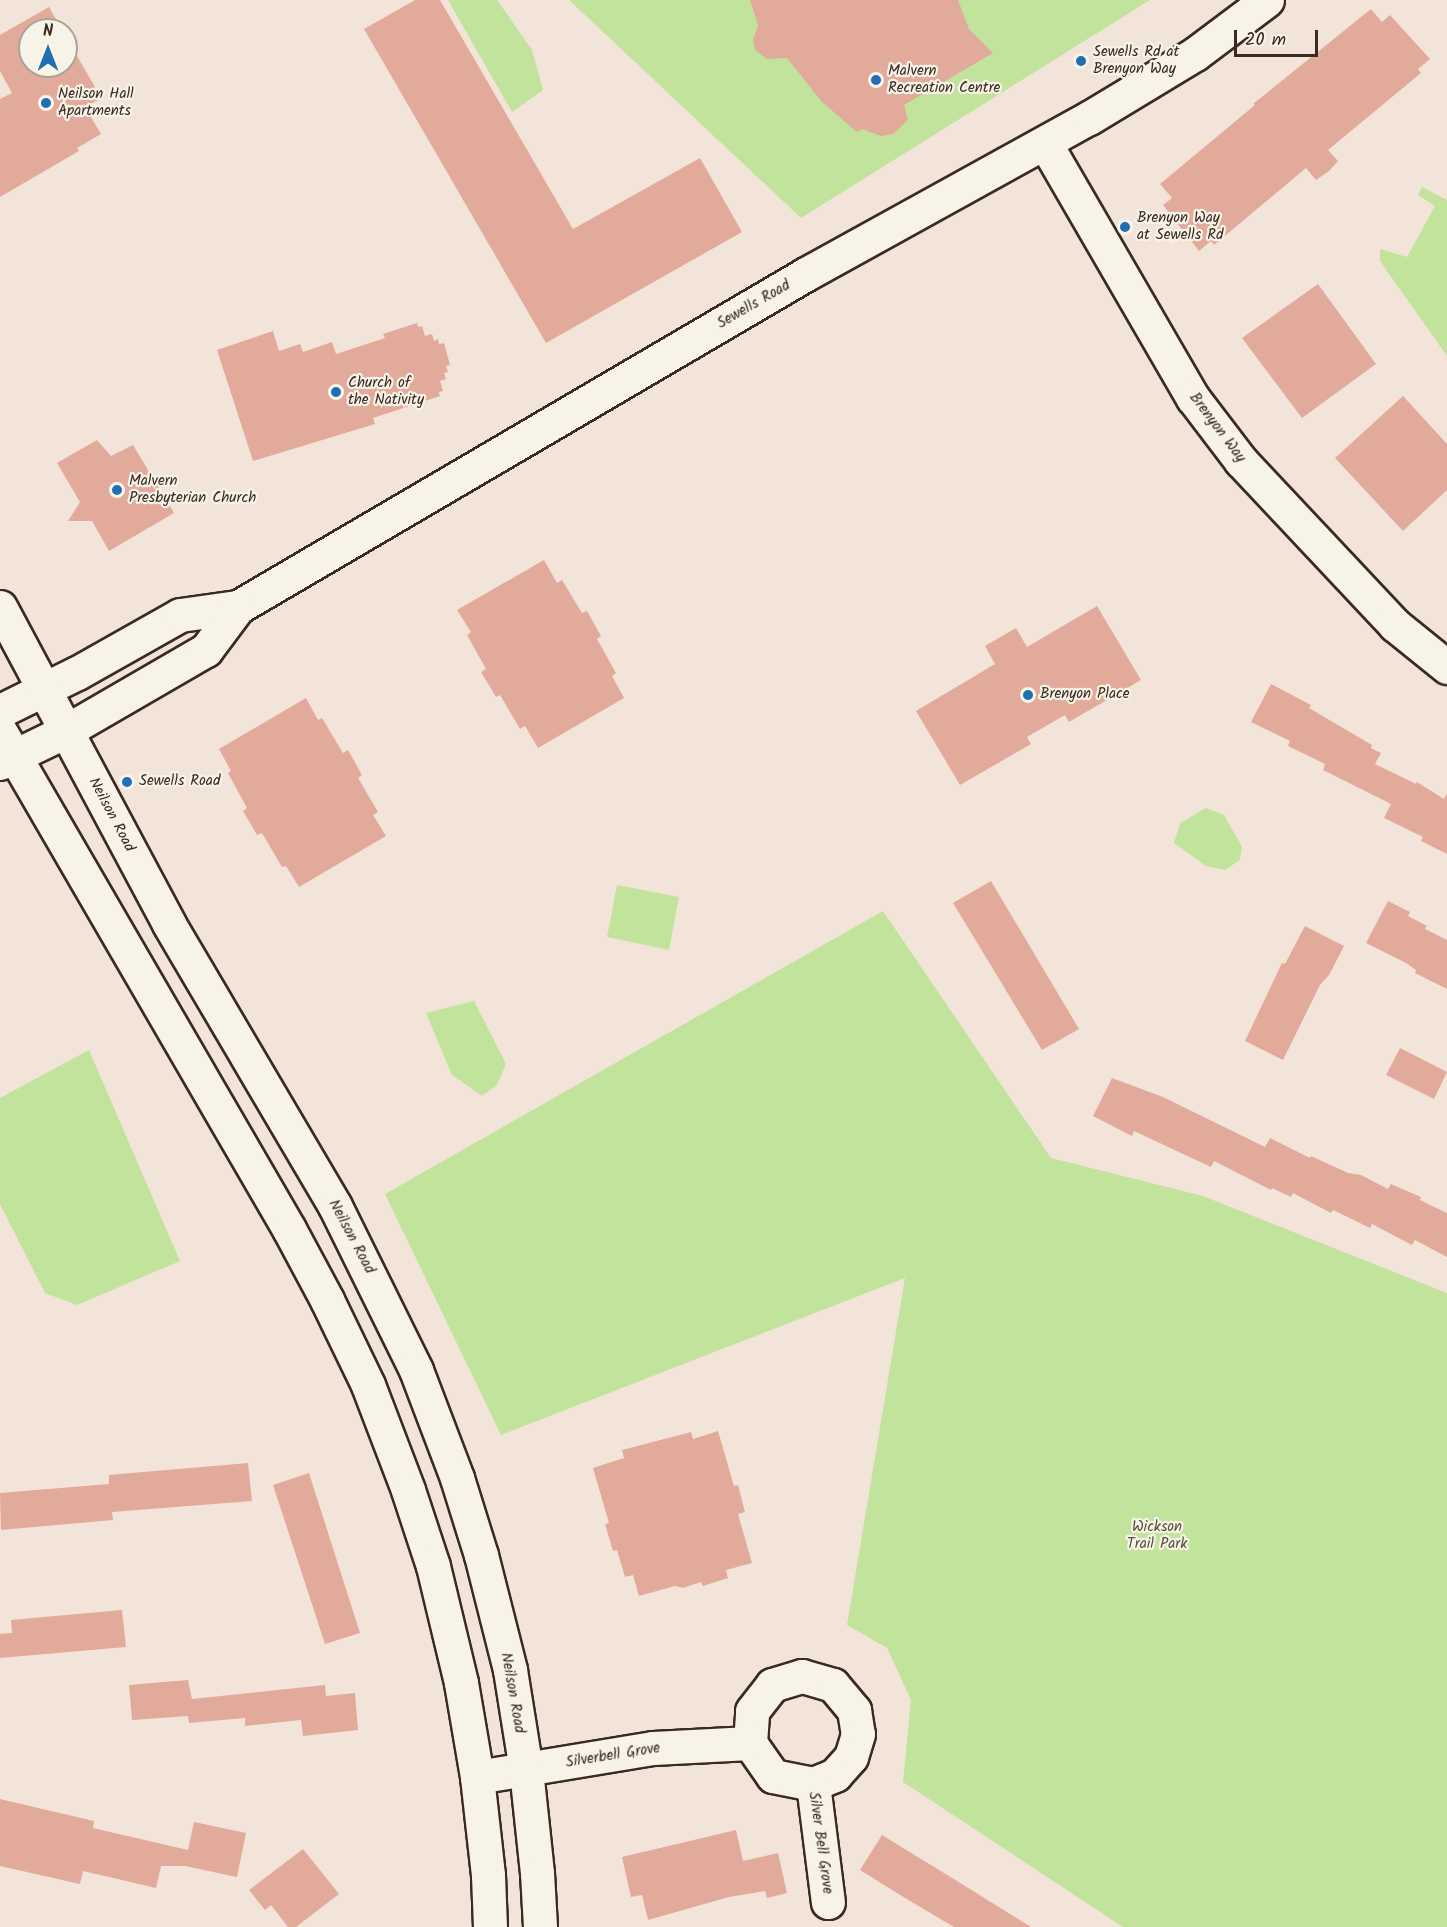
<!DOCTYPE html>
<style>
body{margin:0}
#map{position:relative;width:1447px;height:1927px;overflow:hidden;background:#f3e4d9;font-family:Kalam,sans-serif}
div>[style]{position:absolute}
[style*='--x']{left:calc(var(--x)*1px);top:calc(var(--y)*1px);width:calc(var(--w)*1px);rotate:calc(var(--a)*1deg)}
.green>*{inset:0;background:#c1e39c}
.building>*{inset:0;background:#e2aa9b}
.roads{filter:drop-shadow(2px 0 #3b2a1e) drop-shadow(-2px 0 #3b2a1e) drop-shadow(0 2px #3b2a1e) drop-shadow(0 -2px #3b2a1e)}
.minor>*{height:33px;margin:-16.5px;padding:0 16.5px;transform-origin:16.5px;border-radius:16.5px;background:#f7f3e8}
.major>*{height:33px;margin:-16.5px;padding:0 16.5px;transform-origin:16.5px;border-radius:16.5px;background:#f7f3e8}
.dots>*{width:16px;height:16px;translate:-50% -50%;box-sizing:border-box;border:3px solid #f7f3e8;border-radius:50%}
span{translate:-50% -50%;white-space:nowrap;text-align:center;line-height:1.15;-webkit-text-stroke:4.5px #f7f3e8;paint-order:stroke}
.poi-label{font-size:15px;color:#3b2a1e}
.left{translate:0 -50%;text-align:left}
.street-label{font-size:15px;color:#3b2a1e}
.park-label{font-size:15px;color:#564f37}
.north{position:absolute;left:18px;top:18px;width:60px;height:60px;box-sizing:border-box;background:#f7f3e8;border:2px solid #aca397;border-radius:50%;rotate:0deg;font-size:16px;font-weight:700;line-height:24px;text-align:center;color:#3b2a1e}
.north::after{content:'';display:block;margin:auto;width:21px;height:27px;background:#1f6fb2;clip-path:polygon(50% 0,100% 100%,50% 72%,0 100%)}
.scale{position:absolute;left:1234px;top:30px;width:84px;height:27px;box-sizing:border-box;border:3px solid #3b2a1e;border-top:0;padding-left:8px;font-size:18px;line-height:21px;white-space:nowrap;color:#3b2a1e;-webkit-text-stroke:4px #f7f3e8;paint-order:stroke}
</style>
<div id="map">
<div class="green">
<div style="clip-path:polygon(448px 0,497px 0,532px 50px,543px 90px,512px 112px)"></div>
<div style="clip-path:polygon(569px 0,1150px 0,801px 218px)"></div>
<div style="clip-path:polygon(1422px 187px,1447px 200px,1447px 356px,1380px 261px,1380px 249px,1407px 257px,1435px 206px,1418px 195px)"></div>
<div style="clip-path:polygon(1206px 808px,1224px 815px,1242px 847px,1240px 860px,1225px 870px,1206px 866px,1174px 843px,1180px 823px)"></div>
<div style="clip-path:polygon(617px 885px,679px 897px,669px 950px,607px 937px)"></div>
<div style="clip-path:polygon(883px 911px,1051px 1158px,1203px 1196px,1447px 1293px,1447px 1927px,1123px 1927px,903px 1782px,911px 1700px,887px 1648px,847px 1625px,905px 1278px,501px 1435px,385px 1194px)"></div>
<div style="clip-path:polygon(474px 1001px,506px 1064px,497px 1085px,482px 1096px,452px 1075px,426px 1013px)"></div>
<div style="clip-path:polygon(89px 1050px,180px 1261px,77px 1305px,45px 1293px,0 1204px,0 1098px)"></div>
</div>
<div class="building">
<div style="clip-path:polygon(415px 0,440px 0,573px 229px,700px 158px,742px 232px,546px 343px,364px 29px)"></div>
<div style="clip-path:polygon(750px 0,958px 0,969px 29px,993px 53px,904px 105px,908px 120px,893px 134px,881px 136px,862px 129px,857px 132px,822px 102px,787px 58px,767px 59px,755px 50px,753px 40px,758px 25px)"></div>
<div style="clip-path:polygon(49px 7px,62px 30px,30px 30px,30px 66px,66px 66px,66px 37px,95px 87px,91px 89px,98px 100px,85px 107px,101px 134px,77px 148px,79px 151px,0 197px,0 99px,12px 93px,0 71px,0 35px)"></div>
<div style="clip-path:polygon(1371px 9px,1382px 22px,1390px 15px,1430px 59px,1418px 69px,1421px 73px,1328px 150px,1338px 161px,1329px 171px,1316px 180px,1306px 168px,1214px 245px,1211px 241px,1199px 251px,1163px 205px,1172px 198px,1160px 184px,1255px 105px,1253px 104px)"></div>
<div style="clip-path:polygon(1318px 284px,1376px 364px,1302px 418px,1242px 338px)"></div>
<div style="clip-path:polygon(417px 323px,418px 327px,422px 326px,425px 336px,432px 334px,434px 341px,438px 339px,439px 344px,444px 343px,450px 365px,446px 366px,448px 372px,444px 373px,446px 379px,440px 381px,443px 391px,439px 392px,440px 396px,373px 418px,375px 424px,253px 461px,217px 350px,273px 331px,279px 351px,300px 344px,303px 352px,332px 342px,336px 354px,385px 338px,383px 334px)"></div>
<div style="clip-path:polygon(1403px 396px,1447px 444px,1447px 490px,1403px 531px,1335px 458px)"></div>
<div style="clip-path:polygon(97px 440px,111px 456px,133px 445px,174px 513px,109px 551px,92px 521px,68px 521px,80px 502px,57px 463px)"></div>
<div style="clip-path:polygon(544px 560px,557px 583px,562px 580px,582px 613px,587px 611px,601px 636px,597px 639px,616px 673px,612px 676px,624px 698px,538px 748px,525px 726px,520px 729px,500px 695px,496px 697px,481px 672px,486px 669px,467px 635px,471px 632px,457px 610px)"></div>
<div style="clip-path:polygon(1097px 606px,1141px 680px,1069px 722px,1065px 715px,1027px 737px,1031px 744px,960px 785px,916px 711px,995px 664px,985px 646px,1016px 628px,1027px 647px)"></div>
<div style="clip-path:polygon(1271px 684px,1311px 705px,1309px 708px,1372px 745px,1371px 748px,1381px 753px,1375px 764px,1416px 784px,1417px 782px,1444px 799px,1447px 793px,1447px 854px,1421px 841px,1423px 837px,1384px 818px,1391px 804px,1323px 770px,1325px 764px,1288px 746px,1290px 741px,1251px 722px)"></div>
<div style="clip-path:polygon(306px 698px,318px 720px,322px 718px,343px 753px,348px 750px,362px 775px,358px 778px,378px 812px,373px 815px,386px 836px,299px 887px,286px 866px,282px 867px,262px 833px,257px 835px,243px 811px,247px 808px,228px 773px,231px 771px,219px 749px)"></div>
<div style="clip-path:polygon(991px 881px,1079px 1029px,1042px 1050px,953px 903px)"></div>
<div style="clip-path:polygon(1388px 901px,1410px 912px,1408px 916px,1427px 926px,1425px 929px,1447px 940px,1447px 989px,1415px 973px,1416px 970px,1406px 963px,1366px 943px)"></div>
<div style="clip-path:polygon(1305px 926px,1344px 946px,1329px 975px,1320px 985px,1283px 1060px,1245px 1041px,1282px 963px,1285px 964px)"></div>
<div style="clip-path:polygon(1400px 1048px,1447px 1072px,1434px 1099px,1386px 1075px)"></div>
<div style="clip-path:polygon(1112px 1078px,1163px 1097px,1265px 1147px,1270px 1138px,1310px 1158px,1311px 1156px,1348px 1173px,1361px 1175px,1388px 1189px,1391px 1184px,1421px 1197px,1420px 1200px,1447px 1213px,1447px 1257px,1415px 1240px,1412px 1245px,1372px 1224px,1370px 1228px,1333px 1210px,1331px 1213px,1293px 1193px,1291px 1197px,1272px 1188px,1271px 1190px,1214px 1161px,1211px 1167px,1134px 1131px,1132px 1136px,1093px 1116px)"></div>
<div style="clip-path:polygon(718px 1431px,734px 1486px,738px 1485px,745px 1512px,738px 1514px,752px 1563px,726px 1570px,728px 1578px,703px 1586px,701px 1582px,683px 1588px,675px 1586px,639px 1596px,633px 1575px,625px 1577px,617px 1550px,613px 1551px,605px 1524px,609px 1523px,593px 1468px,624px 1458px,622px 1450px,691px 1432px,693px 1439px)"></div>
<div style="clip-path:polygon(248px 1463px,252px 1501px,112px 1512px,113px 1520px,1px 1530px,0 1493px,109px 1484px,109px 1475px)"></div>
<div style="clip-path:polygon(309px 1473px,360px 1633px,325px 1644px,273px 1485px)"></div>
<div style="clip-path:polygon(122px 1610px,126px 1647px,0 1658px,0 1634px,12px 1633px,11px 1620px)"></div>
<div style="clip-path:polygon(188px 1680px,192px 1699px,325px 1685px,326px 1696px,355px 1693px,358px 1730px,303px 1736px,301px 1720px,245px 1726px,245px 1718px,189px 1723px,188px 1716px,132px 1720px,129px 1685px)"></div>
<div style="clip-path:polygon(0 1799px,94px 1821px,93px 1828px,188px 1850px,194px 1822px,246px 1833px,237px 1877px,185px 1866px,161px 1866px,156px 1888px,83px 1871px,80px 1884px,0 1866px)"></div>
<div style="clip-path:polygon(736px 1830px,743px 1861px,778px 1853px,787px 1893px,767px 1898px,765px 1891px,729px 1897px,648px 1920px,642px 1895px,631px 1897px,622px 1857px)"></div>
<div style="clip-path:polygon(882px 1835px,957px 1881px,1031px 1927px,954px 1927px,905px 1898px,860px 1870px)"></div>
<div style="clip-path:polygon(303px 1849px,339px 1894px,296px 1927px,288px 1927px,271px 1905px,265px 1910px,249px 1890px)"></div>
</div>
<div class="roads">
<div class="minor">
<div style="--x:1045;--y:143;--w:295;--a:59.9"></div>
<div style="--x:1193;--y:398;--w:79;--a:52.7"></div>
<div style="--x:1241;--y:461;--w:225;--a:46.8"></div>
<div style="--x:1395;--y:625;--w:67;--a:38.9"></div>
<div style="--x:0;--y:711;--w:86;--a:-26.3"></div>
<div style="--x:77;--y:673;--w:118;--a:-29.4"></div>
<div style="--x:180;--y:615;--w:59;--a:-7.9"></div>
<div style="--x:238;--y:607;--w:658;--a:-30.38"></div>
<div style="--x:806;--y:274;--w:323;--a:-28.9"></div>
<div style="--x:1089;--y:118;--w:124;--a:-31.1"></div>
<div style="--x:1195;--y:54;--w:90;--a:-36.9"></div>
<div style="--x:0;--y:763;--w:73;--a:-25.9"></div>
<div style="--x:66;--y:731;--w:162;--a:-30.1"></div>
<div style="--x:206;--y:650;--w:54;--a:-53.3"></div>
<div style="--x:802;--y:1676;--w:32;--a:16"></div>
<div style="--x:833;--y:1685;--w:33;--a:50"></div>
<div style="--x:854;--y:1710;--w:24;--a:81"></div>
<div style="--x:858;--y:1734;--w:24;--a:107"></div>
<div style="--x:851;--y:1757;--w:24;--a:132"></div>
<div style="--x:835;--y:1775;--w:24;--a:158"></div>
<div style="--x:813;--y:1784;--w:41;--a:-168.7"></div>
<div style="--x:773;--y:1776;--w:40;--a:-124.9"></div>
<div style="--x:750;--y:1743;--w:32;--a:-86"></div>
<div style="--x:752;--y:1711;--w:33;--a:-52"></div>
<div style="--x:772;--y:1685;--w:31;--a:-17"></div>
<div style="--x:477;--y:1777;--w:178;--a:-9.4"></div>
<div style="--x:653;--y:1748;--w:97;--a:-3"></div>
<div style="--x:813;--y:1784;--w:119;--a:82.8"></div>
</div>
<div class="major">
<div style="--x:0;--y:607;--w:359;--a:61.9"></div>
<div style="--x:169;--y:924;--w:327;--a:59.5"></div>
<div style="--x:335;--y:1206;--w:183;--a:63.7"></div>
<div style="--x:416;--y:1370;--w:116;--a:69.2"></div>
<div style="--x:457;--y:1478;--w:81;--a:72.7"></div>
<div style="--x:481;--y:1555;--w:119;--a:75.8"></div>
<div style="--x:510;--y:1670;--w:101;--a:80.9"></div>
<div style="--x:526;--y:1770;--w:104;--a:83.9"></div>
<div style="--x:537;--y:1873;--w:54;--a:86.8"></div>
<div style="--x:0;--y:731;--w:576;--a:59.87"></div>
<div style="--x:289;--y:1229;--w:81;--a:61.8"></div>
<div style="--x:327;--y:1300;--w:94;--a:64.2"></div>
<div style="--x:368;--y:1385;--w:112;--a:69.1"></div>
<div style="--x:408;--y:1490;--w:80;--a:71.8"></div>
<div style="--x:433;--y:1566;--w:120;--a:76.5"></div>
<div style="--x:461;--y:1683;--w:95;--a:80.3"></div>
<div style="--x:477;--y:1777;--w:99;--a:83.6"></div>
<div style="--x:488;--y:1875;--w:52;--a:87.8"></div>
</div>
</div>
<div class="dots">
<div style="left:1081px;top:61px;background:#1f6fb2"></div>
<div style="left:876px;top:80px;background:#1f6fb2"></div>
<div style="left:46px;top:103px;background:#1f6fb2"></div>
<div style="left:1125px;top:227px;background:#1f6fb2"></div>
<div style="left:336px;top:392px;background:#1f6fb2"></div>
<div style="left:117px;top:490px;background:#1f6fb2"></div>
<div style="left:1028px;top:695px;background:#1f6fb2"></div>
<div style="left:127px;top:782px;background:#1f6fb2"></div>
</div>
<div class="poi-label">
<span class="left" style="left:1093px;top:61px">Sewells Rd at<br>Brenyon Way</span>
<span class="left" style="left:888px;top:80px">Malvern<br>Recreation Centre</span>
<span class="left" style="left:58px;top:103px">Neilson Hall<br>Apartments</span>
<span class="left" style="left:1137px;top:227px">Brenyon Way<br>at Sewells Rd</span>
<span class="left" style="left:348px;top:392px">Church of<br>the Nativity</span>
<span class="left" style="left:129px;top:490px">Malvern<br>Presbyterian Church</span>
<span class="left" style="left:1040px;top:695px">Brenyon Place</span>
<span class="left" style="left:139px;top:782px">Sewells Road</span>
</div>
<div class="street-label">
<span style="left:754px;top:305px;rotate:-30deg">Sewells Road</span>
<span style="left:1217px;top:428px;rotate:53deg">Brenyon Way</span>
<span style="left:111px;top:815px;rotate:62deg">Neilson Road</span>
<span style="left:351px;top:1237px;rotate:62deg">Neilson Road</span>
<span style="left:512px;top:1693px;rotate:80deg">Neilson Road</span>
<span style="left:613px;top:1756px;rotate:-9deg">Silverbell Grove</span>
<span style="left:820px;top:1843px;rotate:82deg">Silver Bell Grove</span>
</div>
<div class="park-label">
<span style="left:1157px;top:1536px">Wickson<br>Trail Park</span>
</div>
<div class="north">N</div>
<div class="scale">20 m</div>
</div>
